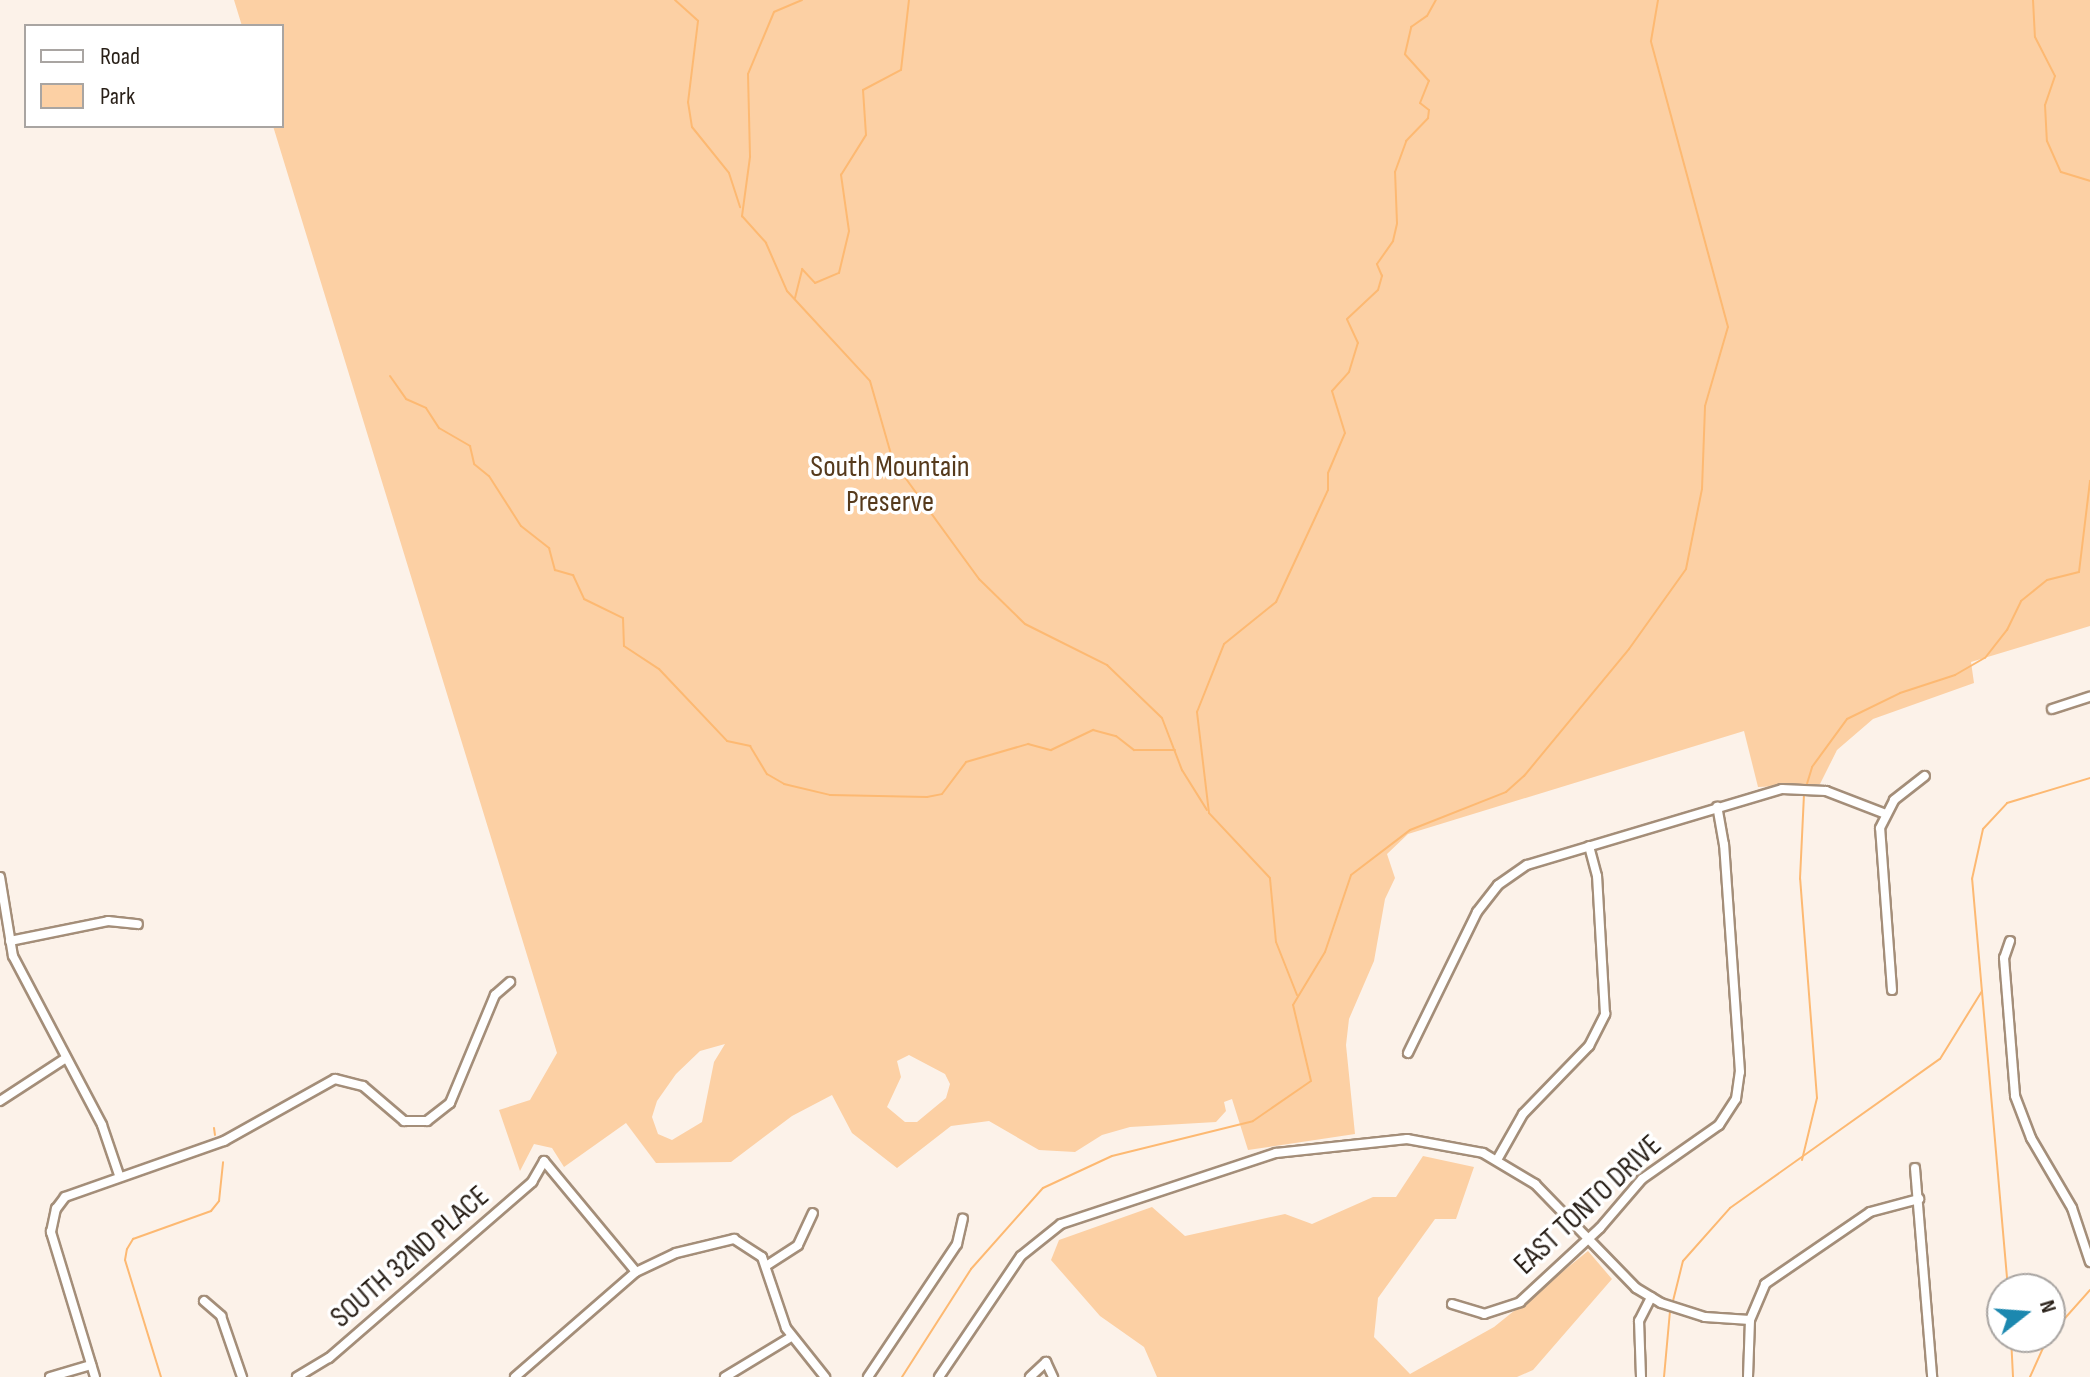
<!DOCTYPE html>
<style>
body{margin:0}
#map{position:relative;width:2090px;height:1377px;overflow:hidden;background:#fcf2e9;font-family:"Sofia Sans Condensed",sans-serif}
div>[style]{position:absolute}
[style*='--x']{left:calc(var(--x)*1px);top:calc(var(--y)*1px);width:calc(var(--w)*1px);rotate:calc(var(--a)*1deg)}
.green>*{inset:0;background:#fcd0a4}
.stream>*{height:2px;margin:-1px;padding:0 1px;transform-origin:1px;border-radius:1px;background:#fdb972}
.roads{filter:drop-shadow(2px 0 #a48e79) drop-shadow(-2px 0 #a48e79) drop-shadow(0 2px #a48e79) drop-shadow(0 -2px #a48e79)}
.minor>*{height:8px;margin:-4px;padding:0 4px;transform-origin:4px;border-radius:4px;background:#fff}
span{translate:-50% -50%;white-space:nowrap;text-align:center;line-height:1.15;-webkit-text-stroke:7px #fff;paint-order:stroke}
.park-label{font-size:30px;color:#563a1c}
.street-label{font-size:30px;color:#281f17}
.legend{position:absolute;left:24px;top:24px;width:260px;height:104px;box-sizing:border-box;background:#fff;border:2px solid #a9a5a2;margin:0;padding:10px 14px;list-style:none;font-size:24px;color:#281f17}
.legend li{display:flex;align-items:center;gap:16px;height:40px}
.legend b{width:40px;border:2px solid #a9a5a2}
.north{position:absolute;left:1986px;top:1273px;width:80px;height:80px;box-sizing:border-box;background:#fff;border:2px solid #a9a5a2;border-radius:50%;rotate:73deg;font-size:22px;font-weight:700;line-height:32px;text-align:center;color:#281f17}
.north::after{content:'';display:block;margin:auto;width:28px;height:36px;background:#1c88af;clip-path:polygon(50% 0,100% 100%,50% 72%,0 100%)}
</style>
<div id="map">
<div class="green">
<div style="clip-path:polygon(evenodd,234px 0,2090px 0,2090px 626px,1971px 662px,1974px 683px,1873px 719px,1837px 750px,1820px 784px,1758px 787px,1744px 731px,1408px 834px,1387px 854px,1395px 878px,1385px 899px,1374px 961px,1349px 1019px,1346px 1045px,1355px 1134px,1248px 1150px,1232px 1099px,1224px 1102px,1226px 1111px,1216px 1122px,1130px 1127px,1102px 1135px,1075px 1152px,1039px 1150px,989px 1121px,951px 1126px,897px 1168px,852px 1133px,832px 1095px,792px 1116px,731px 1162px,656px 1163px,626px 1123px,564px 1167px,552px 1148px,534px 1144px,520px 1171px,499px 1110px,530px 1100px,557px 1053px,273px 126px,282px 126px,282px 26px,242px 26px,234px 0,725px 1044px,714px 1062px,702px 1122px,672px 1140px,658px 1134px,652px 1117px,657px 1101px,676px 1074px,700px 1051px,725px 1044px,234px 0,909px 1055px,945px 1074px,950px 1084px,946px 1098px,917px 1122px,905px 1122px,887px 1107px,901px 1077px,897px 1061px,909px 1055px)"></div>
<div style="clip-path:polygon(1423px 1156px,1474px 1167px,1456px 1219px,1435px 1219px,1378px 1298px,1374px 1337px,1410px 1374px,1494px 1327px,1588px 1251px,1612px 1279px,1533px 1370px,1517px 1377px,1157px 1377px,1144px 1347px,1100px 1316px,1051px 1260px,1059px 1240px,1152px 1207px,1185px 1236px,1285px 1214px,1312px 1224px,1373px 1197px,1396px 1197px)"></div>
</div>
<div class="stream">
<div style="--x:675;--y:0;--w:31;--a:42"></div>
<div style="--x:698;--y:21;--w:82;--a:97"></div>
<div style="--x:688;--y:102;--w:25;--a:81"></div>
<div style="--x:692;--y:127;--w:59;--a:51.2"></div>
<div style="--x:729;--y:173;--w:36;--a:72"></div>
<div style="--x:802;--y:0;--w:30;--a:157"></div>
<div style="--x:774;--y:12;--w:67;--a:112.8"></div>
<div style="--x:748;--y:74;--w:83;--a:88.6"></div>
<div style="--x:750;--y:157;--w:60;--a:97.7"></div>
<div style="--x:742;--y:216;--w:36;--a:48"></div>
<div style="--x:766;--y:243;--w:52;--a:66.4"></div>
<div style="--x:787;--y:291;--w:122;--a:47.3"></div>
<div style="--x:870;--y:381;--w:83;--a:74"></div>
<div style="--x:893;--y:461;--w:146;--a:53.9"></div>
<div style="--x:979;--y:579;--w:64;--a:44.4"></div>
<div style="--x:1025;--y:624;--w:92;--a:26.6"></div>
<div style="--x:1107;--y:665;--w:76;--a:43.9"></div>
<div style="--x:1162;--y:718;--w:56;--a:69"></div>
<div style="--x:1182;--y:770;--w:47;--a:58"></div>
<div style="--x:2033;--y:0;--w:37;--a:87"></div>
<div style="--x:2035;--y:37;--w:44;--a:62.9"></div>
<div style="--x:2055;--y:76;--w:31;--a:109"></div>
<div style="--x:2045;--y:105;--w:36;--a:87"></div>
<div style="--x:2047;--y:141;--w:34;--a:66"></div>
<div style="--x:2061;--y:172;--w:30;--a:17"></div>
<div style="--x:795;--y:298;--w:30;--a:-76"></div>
<div style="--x:802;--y:269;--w:19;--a:47"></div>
<div style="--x:815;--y:283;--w:26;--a:-23"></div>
<div style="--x:839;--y:273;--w:43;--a:-76.6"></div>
<div style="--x:849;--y:231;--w:57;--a:-98.1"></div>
<div style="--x:841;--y:175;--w:47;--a:-58"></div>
<div style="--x:866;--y:135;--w:45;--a:-93.8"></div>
<div style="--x:863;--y:90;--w:43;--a:-27.8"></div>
<div style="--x:901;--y:70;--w:70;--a:-83.5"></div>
<div style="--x:390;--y:376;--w:28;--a:55"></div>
<div style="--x:406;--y:399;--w:22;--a:24"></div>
<div style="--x:426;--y:408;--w:24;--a:57"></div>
<div style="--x:439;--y:428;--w:36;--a:30"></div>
<div style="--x:470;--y:446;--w:18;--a:77"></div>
<div style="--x:474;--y:464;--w:19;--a:39"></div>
<div style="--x:489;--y:476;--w:59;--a:57.4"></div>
<div style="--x:521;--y:526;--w:36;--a:38"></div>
<div style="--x:549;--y:548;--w:23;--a:75"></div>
<div style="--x:555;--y:570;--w:19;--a:16"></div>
<div style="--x:573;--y:575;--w:26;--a:65"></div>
<div style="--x:584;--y:599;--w:43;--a:26"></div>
<div style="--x:623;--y:618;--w:28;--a:88"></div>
<div style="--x:624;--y:646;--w:42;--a:33.3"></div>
<div style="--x:659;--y:669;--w:99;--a:46.6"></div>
<div style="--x:727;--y:741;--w:24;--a:12"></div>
<div style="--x:750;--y:746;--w:33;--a:59"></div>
<div style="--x:767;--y:774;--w:20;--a:30"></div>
<div style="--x:784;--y:784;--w:47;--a:13.4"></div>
<div style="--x:830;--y:795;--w:97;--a:1.2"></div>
<div style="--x:927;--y:797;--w:15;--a:-11"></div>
<div style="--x:942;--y:794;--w:40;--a:-53"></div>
<div style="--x:966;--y:762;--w:65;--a:-16.2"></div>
<div style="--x:1028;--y:744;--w:24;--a:15"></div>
<div style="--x:1051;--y:750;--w:47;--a:-25.5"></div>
<div style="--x:1093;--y:730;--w:24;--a:15"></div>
<div style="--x:1116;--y:736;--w:23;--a:38"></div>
<div style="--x:1134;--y:750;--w:41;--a:0"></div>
<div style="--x:1806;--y:787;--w:21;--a:-73"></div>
<div style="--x:1812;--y:767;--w:59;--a:-53.9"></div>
<div style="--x:1847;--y:719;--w:59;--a:-26.1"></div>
<div style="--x:1900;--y:693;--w:58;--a:-18.1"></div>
<div style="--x:1955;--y:675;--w:34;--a:-30"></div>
<div style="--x:1985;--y:658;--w:36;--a:-52"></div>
<div style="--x:2007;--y:630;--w:32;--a:-64"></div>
<div style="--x:2021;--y:601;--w:33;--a:-39"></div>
<div style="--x:2047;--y:580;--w:33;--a:-14"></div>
<div style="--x:2079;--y:572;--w:92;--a:-83.1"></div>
<div style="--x:1297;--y:995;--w:57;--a:-111.6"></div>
<div style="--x:1276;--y:942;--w:64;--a:-95.4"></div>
<div style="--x:1270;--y:878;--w:89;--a:-133.2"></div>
<div style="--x:1209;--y:813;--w:102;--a:-96.8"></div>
<div style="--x:1197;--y:712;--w:73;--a:-68.3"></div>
<div style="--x:1224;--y:644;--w:67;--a:-38.9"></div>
<div style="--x:1276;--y:602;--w:123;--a:-65.1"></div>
<div style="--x:1328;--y:490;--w:17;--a:-90"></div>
<div style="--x:1328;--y:473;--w:43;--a:-67"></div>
<div style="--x:1345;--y:433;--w:44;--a:-107.2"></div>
<div style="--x:1332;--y:391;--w:25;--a:-48"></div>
<div style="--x:1349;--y:372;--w:30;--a:-73"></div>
<div style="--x:1358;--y:343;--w:26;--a:-115"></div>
<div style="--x:1347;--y:319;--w:42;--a:-43.1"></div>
<div style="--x:1378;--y:290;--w:15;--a:-74"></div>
<div style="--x:1382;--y:276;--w:13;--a:-113"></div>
<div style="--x:1377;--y:264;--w:28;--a:-55"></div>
<div style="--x:1393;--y:241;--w:18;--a:-77"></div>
<div style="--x:1397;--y:223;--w:51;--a:-92.2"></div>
<div style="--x:1395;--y:172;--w:33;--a:-70"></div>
<div style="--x:1406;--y:141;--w:32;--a:-46"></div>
<div style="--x:1428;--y:118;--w:8;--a:-83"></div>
<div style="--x:1429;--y:110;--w:11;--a:-142"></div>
<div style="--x:1420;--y:103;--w:24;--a:-68"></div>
<div style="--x:1429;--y:81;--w:36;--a:-132"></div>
<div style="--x:1405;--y:54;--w:28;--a:-77"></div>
<div style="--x:1411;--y:27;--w:19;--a:-35"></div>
<div style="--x:1427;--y:16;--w:18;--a:-61"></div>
<div style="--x:214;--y:1128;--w:7;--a:82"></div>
<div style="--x:1802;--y:1160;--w:64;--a:-76.4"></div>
<div style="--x:1817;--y:1098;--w:220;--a:-94.4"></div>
<div style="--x:1800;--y:879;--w:85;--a:-87.3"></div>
<div style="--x:2008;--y:1289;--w:412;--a:-95"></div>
<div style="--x:1972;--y:879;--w:51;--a:-77.6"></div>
<div style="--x:1983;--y:829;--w:35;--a:-47"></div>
<div style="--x:2007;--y:803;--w:87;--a:-16.8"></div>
<div style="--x:1672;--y:1305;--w:45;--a:-76"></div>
<div style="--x:1683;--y:1261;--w:71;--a:-48.4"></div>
<div style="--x:1730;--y:1208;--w:257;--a:-35.4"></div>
<div style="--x:1940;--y:1059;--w:80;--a:-58.3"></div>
<div style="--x:2050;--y:1335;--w:60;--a:-48.4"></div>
<div style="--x:2011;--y:1337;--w:40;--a:87.1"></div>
<div style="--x:161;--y:1377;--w:122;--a:-107.1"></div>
<div style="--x:125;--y:1260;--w:11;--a:-80"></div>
<div style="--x:127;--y:1249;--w:12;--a:-59"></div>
<div style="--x:133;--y:1239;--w:83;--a:-19.7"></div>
<div style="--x:211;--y:1211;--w:13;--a:-51"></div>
<div style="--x:219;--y:1201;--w:39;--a:-84"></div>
<div style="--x:902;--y:1377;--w:128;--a:-57.4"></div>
<div style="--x:971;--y:1269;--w:108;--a:-48.4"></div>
<div style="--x:1043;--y:1188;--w:76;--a:-24.9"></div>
<div style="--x:1112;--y:1156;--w:145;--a:-13.9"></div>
<div style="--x:1253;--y:1121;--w:70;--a:-34.6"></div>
<div style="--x:1311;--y:1081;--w:78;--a:-103.3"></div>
<div style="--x:1293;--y:1005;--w:62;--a:-58.9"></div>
<div style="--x:1325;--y:952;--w:81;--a:-71.3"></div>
<div style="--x:1351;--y:875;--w:74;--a:-37.3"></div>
<div style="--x:1410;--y:830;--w:103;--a:-21.6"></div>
<div style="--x:1506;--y:792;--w:24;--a:-42"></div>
<div style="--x:1524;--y:776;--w:165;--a:-50.4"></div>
<div style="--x:1629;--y:649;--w:98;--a:-54.5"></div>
<div style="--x:1686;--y:569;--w:82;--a:-78.7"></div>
<div style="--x:1702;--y:489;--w:83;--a:-87.9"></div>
<div style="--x:1705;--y:406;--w:82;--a:-73.8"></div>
<div style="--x:1728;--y:327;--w:296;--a:-105.1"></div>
<div style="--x:1651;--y:41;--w:42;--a:-80.3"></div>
<div style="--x:1664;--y:1377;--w:66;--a:-84.8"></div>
<div style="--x:2030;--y:1377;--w:44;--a:-65.8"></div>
</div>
<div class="roads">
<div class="minor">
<div style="--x:2052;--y:709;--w:40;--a:-18"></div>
<div style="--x:0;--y:877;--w:80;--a:80.7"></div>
<div style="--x:13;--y:956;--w:191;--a:62.2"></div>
<div style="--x:102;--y:1125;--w:53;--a:71.2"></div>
<div style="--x:10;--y:941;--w:100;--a:-11.5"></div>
<div style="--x:108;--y:921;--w:30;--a:6"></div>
<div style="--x:2010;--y:941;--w:18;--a:109"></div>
<div style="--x:2004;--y:958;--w:138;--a:85.4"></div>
<div style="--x:2015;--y:1096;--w:45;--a:69.1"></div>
<div style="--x:2031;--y:1138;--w:81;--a:59.6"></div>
<div style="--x:2072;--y:1208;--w:57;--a:71.6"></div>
<div style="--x:1892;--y:990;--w:162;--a:-94.2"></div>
<div style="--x:1880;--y:828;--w:31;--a:-63"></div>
<div style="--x:1894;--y:800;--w:39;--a:-38"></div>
<div style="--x:1408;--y:1053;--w:157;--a:-63.9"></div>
<div style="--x:1477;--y:912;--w:34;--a:-52"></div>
<div style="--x:1498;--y:885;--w:35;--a:-35"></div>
<div style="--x:1527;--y:865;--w:266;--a:-16.6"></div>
<div style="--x:1782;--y:789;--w:44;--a:2.6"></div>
<div style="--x:1826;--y:791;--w:64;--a:21"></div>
<div style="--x:0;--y:1101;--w:79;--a:-33.1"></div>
<div style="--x:1497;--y:1160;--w:53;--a:-60.5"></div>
<div style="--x:1523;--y:1114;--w:95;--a:-45.9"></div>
<div style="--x:1589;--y:1046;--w:36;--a:-63"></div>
<div style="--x:1605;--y:1014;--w:138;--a:-93.3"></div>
<div style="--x:1597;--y:876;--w:31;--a:-105"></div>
<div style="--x:1915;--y:1168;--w:210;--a:85.3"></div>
<div style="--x:766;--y:1266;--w:38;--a:-33"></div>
<div style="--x:798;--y:1245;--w:35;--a:-65"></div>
<div style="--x:204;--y:1301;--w:23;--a:41"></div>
<div style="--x:221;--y:1316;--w:65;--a:71"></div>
<div style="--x:1452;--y:1304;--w:34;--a:17"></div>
<div style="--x:1484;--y:1314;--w:38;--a:-18"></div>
<div style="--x:1520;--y:1302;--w:109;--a:-42.8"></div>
<div style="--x:1600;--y:1228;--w:65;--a:-49.4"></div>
<div style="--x:1642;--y:1179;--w:94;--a:-35"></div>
<div style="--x:1719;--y:1125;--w:31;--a:-57"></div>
<div style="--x:1736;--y:1099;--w:27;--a:-82"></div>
<div style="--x:1740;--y:1072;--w:228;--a:-94"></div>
<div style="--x:1724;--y:845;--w:39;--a:-100"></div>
<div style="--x:50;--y:1377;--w:43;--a:-16.3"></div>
<div style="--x:95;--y:1377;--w:152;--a:-106.9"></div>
<div style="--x:51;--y:1232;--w:24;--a:-78"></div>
<div style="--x:56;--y:1209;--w:15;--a:-53"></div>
<div style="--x:65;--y:1197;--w:169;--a:-19.4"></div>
<div style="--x:224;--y:1141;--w:127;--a:-29.2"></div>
<div style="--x:335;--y:1079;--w:29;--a:14"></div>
<div style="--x:363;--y:1086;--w:54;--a:40.5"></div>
<div style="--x:404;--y:1121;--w:23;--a:0"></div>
<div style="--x:427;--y:1121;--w:29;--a:-38"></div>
<div style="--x:450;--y:1103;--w:117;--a:-67.4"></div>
<div style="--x:495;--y:995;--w:20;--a:-41"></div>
<div style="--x:297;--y:1377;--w:37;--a:-31"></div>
<div style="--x:329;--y:1358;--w:269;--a:-40.9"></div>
<div style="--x:532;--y:1182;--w:24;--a:-60"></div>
<div style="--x:544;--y:1161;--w:144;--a:50.3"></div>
<div style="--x:515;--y:1377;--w:160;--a:-41"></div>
<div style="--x:636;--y:1272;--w:44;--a:-25.4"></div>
<div style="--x:676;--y:1253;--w:60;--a:-13.6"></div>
<div style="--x:734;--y:1239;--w:33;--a:33"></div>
<div style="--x:762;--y:1257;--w:75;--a:71.3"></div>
<div style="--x:786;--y:1328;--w:63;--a:51.5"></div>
<div style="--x:725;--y:1377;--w:77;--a:-31.2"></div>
<div style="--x:868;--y:1377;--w:160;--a:-56.2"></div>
<div style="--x:957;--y:1244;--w:26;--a:-77"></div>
<div style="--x:939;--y:1377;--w:146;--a:-55.9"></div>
<div style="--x:1021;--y:1256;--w:51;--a:-38.7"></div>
<div style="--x:1061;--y:1224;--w:226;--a:-18.3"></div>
<div style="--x:1276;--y:1153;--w:132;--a:-6.1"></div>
<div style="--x:1407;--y:1139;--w:77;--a:10.4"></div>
<div style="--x:1483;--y:1153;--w:61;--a:30.8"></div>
<div style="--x:1535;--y:1184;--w:145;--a:45.8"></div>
<div style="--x:1636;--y:1288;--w:29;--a:31"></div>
<div style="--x:1661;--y:1303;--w:46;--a:17.7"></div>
<div style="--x:1705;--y:1317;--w:45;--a:3.8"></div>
<div style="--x:1030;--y:1377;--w:22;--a:-43"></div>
<div style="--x:1046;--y:1362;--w:17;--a:65"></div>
<div style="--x:1641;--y:1377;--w:56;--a:-92"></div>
<div style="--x:1639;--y:1321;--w:27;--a:-63"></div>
<div style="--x:1748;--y:1377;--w:57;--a:-88"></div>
<div style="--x:1750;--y:1320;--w:39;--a:-67"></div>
<div style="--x:1765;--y:1284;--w:127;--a:-34.4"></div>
<div style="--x:1870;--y:1212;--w:51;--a:-14.9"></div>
</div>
</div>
<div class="park-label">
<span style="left:890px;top:484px">South Mountain<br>Preserve</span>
</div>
<div class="street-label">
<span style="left:1588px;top:1205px;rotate:-43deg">EAST TONTO DRIVE</span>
<span style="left:410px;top:1257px;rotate:-41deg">SOUTH 32ND PLACE</span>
</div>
<ul class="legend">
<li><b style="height:10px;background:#fff"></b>Road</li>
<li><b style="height:22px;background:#fcd0a4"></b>Park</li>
</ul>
<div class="north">N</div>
</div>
